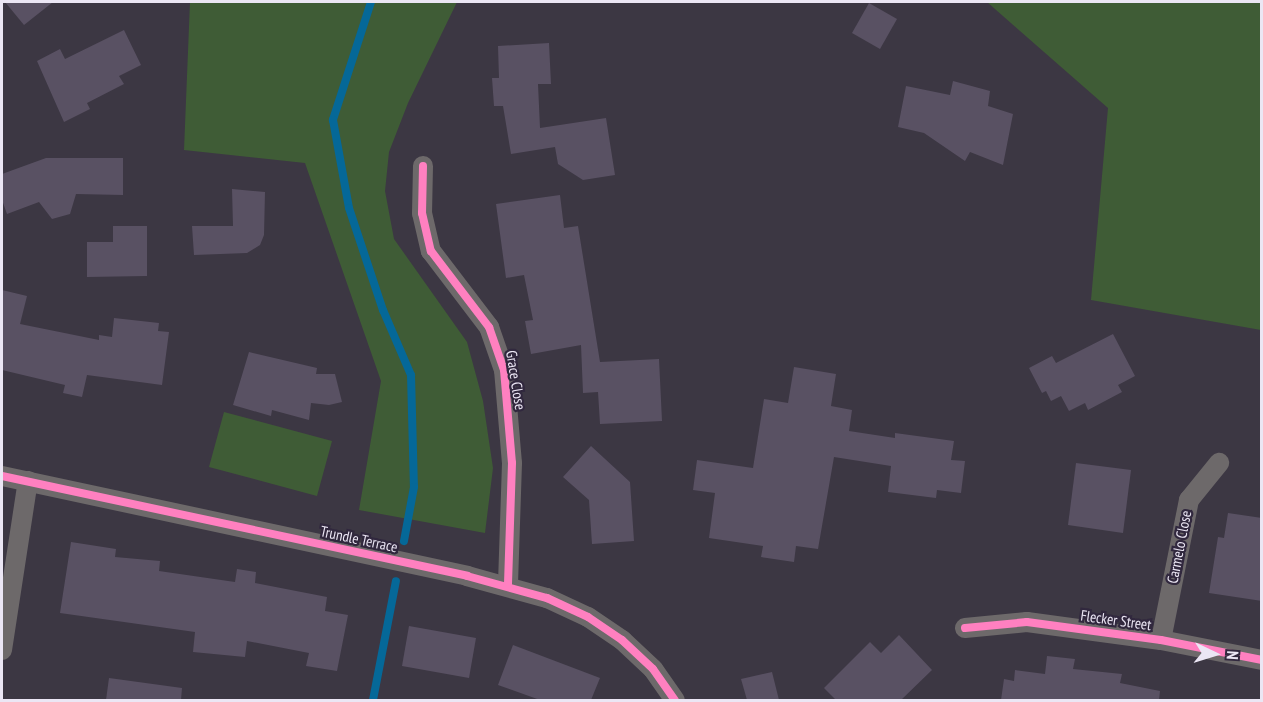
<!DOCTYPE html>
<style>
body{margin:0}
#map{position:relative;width:1263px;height:702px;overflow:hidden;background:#3c3743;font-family:"PT Sans Narrow",sans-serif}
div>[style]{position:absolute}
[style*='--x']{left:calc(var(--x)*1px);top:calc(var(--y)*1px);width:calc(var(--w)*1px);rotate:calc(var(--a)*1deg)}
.green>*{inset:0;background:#3f5c36}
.stream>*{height:8px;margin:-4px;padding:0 4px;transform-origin:4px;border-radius:4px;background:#056898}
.building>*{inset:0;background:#595163}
.street>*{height:20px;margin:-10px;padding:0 10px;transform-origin:10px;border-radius:10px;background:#6d696a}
.cycleway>*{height:8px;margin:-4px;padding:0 4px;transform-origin:4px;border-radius:4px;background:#ff80c0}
span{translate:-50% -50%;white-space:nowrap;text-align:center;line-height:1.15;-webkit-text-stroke:4.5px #31283e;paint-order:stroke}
.street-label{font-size:15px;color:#ebe6f4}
.frame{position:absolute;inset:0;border:3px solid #ebe6f4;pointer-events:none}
.north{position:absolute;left:1185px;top:624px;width:60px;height:60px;-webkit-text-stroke:4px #31283e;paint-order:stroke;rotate:94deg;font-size:16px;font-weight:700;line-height:24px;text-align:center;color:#ebe6f4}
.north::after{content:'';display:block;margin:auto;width:21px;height:27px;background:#ebe6f4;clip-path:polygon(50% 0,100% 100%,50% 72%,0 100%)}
</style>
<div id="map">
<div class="green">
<div style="clip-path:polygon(190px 2px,457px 2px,408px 103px,389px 152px,385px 191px,394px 239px,467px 342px,483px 401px,493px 468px,485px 533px,359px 510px,381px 381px,305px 163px,184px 150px)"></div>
<div style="clip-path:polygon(987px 2px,1261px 2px,1261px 330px,1091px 300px,1108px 108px)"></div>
<div style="clip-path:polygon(224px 412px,332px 441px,317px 496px,209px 467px)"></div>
</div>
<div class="stream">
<div style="--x:371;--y:2;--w:124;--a:107.9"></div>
<div style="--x:333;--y:120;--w:89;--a:79.7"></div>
<div style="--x:349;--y:208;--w:108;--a:71.6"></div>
<div style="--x:383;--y:310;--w:71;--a:66.7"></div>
<div style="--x:411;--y:375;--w:112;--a:88.5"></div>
<div style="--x:414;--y:487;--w:55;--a:100.5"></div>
<div style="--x:373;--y:700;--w:121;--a:-79.1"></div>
</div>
<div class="building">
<div style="clip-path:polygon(5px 2px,53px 2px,24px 25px)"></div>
<div style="clip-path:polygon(869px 3px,897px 19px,880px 49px,852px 33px)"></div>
<div style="clip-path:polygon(124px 30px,141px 65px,119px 76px,124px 84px,87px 103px,90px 109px,64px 122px,37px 61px,60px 49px,65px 59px)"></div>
<div style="clip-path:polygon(549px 43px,551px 84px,538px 84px,540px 128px,606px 118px,615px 175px,583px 180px,558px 164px,555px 147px,511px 154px,503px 106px,494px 106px,492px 78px,499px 78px,498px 46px)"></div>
<div style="clip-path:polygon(953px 81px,990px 91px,988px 106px,1013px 114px,1003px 165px,970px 152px,965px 161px,924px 133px,898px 127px,906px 86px,950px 95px)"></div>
<div style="clip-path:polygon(46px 158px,123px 158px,123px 195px,76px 194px,70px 214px,52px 219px,39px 202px,7px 214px,2px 200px,2px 174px)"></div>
<div style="clip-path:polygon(232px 189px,265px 192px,264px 235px,260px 245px,247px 253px,194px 255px,192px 226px,233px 226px)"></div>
<div style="clip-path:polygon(560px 195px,564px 228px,578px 226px,600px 362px,659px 359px,662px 421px,600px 424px,598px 392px,583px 393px,581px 345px,531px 354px,525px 321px,533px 320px,524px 275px,506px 278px,496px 204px)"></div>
<div style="clip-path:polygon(113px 226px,147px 226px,147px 276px,87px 277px,87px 242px,113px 242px)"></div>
<div style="clip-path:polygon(2px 290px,27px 296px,20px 324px,99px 340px,99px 335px,112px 337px,114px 318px,159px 323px,158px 331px,169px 332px,162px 385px,87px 375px,82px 397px,63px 393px,65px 385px,2px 370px)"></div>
<div style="clip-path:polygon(1113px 334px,1135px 376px,1118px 385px,1122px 392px,1088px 410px,1085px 403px,1069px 411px,1061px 396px,1051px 401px,1046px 391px,1042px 393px,1029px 368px,1052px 356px,1056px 363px)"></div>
<div style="clip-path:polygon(249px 352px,317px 368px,316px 374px,335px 374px,342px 402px,329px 405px,311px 403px,309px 420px,272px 410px,271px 416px,233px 405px)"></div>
<div style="clip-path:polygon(794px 367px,836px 374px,831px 406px,852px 410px,849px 431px,895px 438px,895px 433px,954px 441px,951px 460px,965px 461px,961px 493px,937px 490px,936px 498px,888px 492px,891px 466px,834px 457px,818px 549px,796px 546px,794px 562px,761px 557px,763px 546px,709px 538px,715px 493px,693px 490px,697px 460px,753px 468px,764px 399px,788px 403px)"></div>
<div style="clip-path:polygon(591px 446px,630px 482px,634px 541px,592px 544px,589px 500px,563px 477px)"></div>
<div style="clip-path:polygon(1076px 463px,1131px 470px,1123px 533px,1068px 525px)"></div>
<div style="clip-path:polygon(1228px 513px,1262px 518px,1262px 601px,1209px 593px,1218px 537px,1224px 538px)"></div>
<div style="clip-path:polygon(71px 542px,116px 549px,115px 557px,160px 561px,159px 571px,235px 582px,237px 569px,256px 572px,255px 583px,327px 597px,325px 611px,348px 615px,337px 671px,306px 666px,309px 653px,247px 641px,245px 657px,193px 652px,195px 632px,60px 613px)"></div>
<div style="clip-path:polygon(409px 626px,476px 638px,469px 678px,402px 666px)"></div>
<div style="clip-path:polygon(899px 635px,932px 670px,901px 700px,836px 700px,824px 688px,870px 642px,881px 653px)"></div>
<div style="clip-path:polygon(513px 645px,600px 678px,591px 700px,540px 700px,498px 685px)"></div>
<div style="clip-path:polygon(1047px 656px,1075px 659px,1073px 669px,1122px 674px,1120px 683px,1160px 691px,1159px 700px,1001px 700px,1004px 679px,1014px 681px,1015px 670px,1045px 674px)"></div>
<div style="clip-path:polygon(772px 672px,779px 700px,747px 700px,741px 679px)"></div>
<div style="clip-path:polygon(109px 678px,182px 688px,181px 700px,106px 700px)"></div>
</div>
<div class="street">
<div style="--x:423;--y:166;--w:47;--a:91.2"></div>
<div style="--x:422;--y:213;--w:39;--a:77"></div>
<div style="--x:431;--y:251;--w:96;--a:52.7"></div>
<div style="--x:489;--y:327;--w:46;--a:70.8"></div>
<div style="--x:504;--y:370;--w:93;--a:85.1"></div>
<div style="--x:512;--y:463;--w:122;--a:91.9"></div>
<div style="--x:2;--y:476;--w:476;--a:12.1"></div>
<div style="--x:467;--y:576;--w:83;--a:15.4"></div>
<div style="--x:547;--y:598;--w:45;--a:24.9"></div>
<div style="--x:588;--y:617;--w:41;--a:34.1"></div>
<div style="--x:622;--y:640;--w:42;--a:43.1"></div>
<div style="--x:653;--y:669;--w:38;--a:55"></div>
<div style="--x:965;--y:628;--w:62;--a:-5.5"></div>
<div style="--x:1027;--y:622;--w:135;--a:7.7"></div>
<div style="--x:1161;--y:640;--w:103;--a:11.2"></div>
<div style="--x:1161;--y:640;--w:143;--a:-78.7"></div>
<div style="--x:1189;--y:500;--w:48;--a:-51"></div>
<div style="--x:2;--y:650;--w:171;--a:-81.3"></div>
</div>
<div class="cycleway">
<div style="--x:423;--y:166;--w:47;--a:91.2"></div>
<div style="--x:422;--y:213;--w:39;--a:77"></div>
<div style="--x:431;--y:251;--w:96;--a:52.7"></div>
<div style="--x:489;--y:327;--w:46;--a:70.8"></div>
<div style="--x:504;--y:370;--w:93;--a:85.1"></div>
<div style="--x:512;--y:463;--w:122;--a:91.9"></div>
<div style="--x:2;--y:476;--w:476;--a:12.1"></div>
<div style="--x:467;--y:576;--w:83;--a:15.4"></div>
<div style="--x:547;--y:598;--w:45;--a:24.9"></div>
<div style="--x:588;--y:617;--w:41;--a:34.1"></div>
<div style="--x:622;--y:640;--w:42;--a:43.1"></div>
<div style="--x:653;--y:669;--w:38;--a:55"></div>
<div style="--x:965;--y:628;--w:62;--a:-5.5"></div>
<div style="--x:1027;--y:622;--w:135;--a:7.7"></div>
<div style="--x:1161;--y:640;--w:103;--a:11.2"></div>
</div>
<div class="street-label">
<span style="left:516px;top:380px;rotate:81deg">Grace Close</span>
<span style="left:359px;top:539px;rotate:12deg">Trundle Terrace</span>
<span style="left:1179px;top:547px;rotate:-79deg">Carmelo Close</span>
<span style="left:1116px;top:620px;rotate:8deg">Flecker Street</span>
</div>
<div class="frame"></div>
<div class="north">N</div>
</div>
